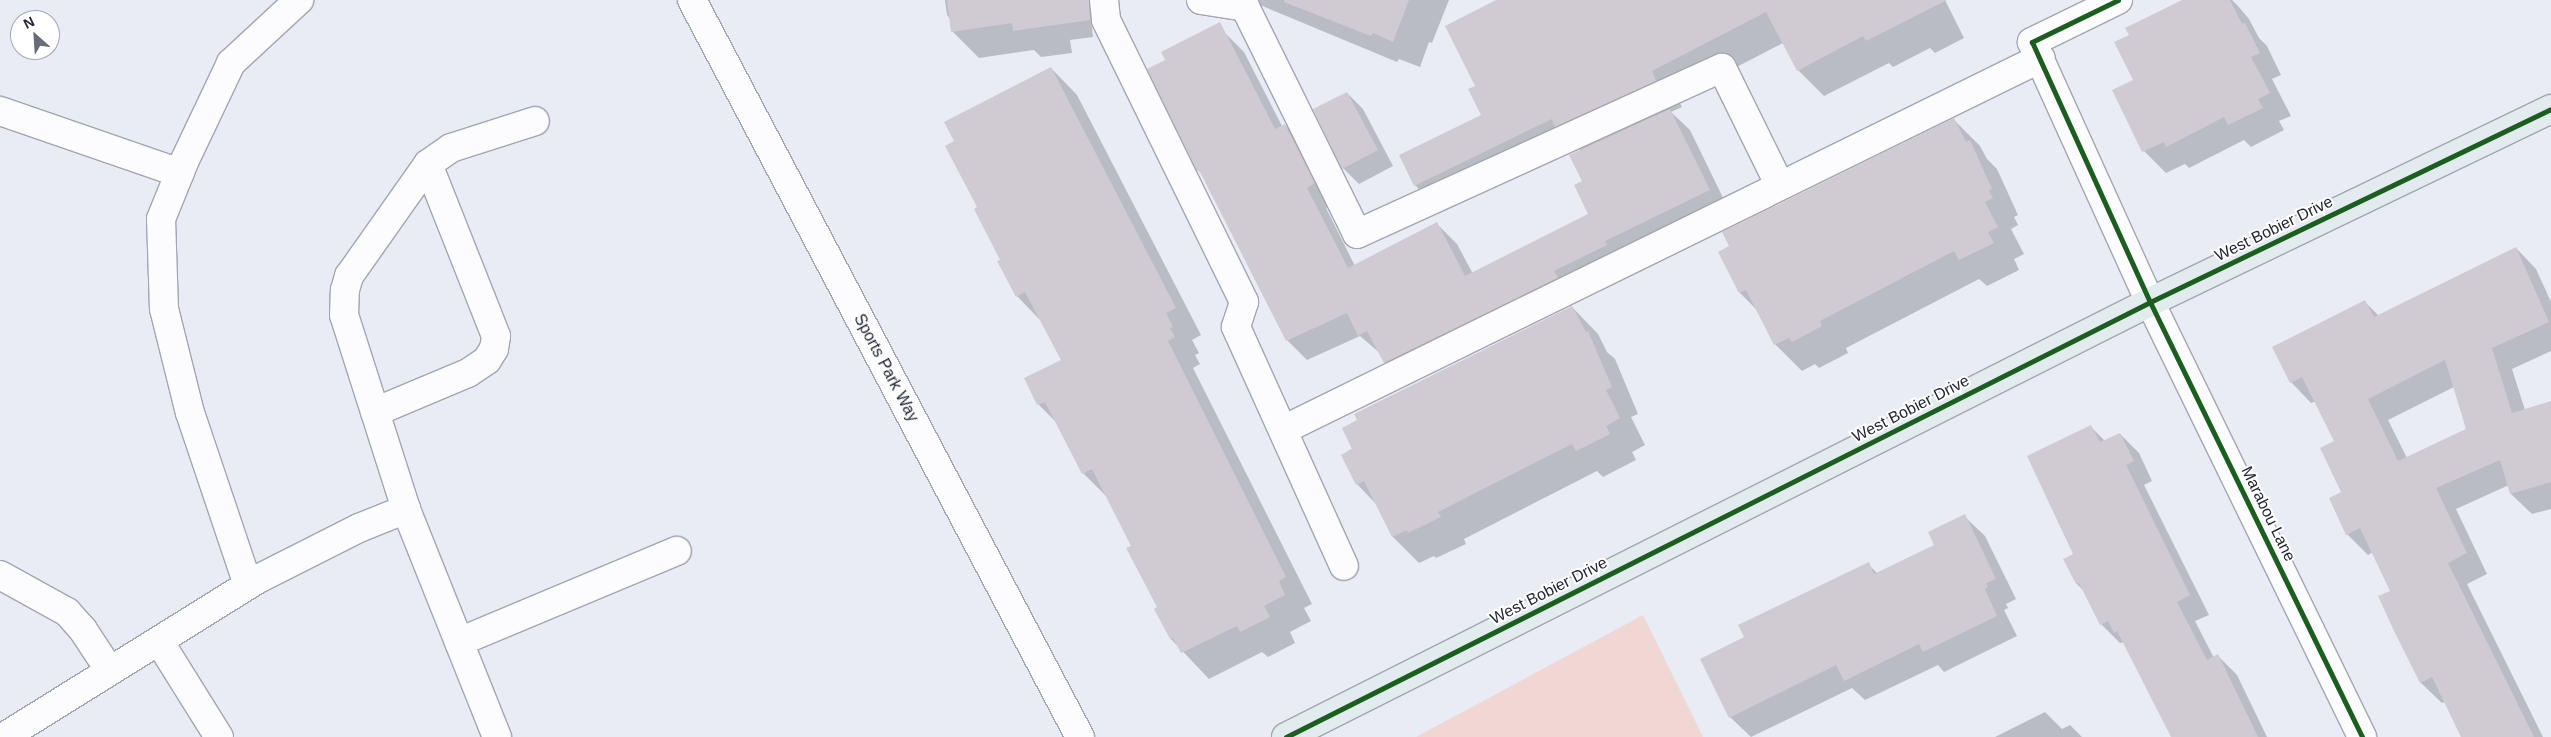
<!DOCTYPE html>
<style>
body{margin:0}
#map{position:relative;width:2551px;height:737px;overflow:hidden;background:#e9ecf5;font-family:Helvetica,sans-serif}
div>[style]{position:absolute}
[style*='--x']{left:calc(var(--x)*1px);top:calc(var(--y)*1px);width:calc(var(--w)*1px);rotate:calc(var(--a)*1deg)}
.green>*{inset:0;background:#f0d7d3}
.shadow>*{inset:0;background:#0003}
.building>*{inset:0;background:#d0cad3}
.roads{filter:drop-shadow(1px 0 #a3a6b1) drop-shadow(-1px 0 #a3a6b1) drop-shadow(0 1px #a3a6b1) drop-shadow(0 -1px #a3a6b1)}
.minor>*{height:28px;margin:-14px;padding:0 14px;transform-origin:14px;border-radius:14px;background:#fcfcfe}
.tertiary>*{height:28px;margin:-14px;padding:0 14px;transform-origin:14px;border-radius:14px;background:#fcfcfe}
.primary>*{height:28px;margin:-14px;padding:0 14px;transform-origin:14px;border-radius:14px;background:#e2ebee}
.cycleway>*{height:5px;margin:-2.5px;padding:0 2.5px;transform-origin:2.5px;border-radius:2.5px;background:#1b5e20}
span{translate:-50% -50%;white-space:nowrap;text-align:center;line-height:1.15;-webkit-text-stroke:4px #fff;paint-order:stroke}
.street-label{font-size:16px;color:#222536}
.north{position:absolute;left:10px;top:10px;width:50px;height:50px;box-sizing:border-box;background:#fff;border:1px solid #a7a8af;border-radius:50%;rotate:334deg;font-size:14px;font-weight:700;line-height:20px;text-align:center;color:#222536}
.north::after{content:'';display:block;margin:auto;width:18px;height:22px;background:#686b79;clip-path:polygon(50% 0,100% 100%,50% 72%,0 100%)}
</style>
<div id="map">
<div class="green">
<div style="clip-path:polygon(1643px 615px,1703px 737px,1416px 737px)"></div>
</div>
<div class="shadow">
<div style="clip-path:polygon(945px 0,1096px 0,1099px 18px,1091px 19px,1093px 37px,1070px 40px,1072px 53px,1041px 57px,1034px 50px,979px 58px,953px 32px,951px 20px,947px 15px)"></div>
<div style="clip-path:polygon(1248px 0,1449px 0,1432px 43px,1429px 42px,1420px 67px,1399px 59px,1397px 62px)"></div>
<div style="clip-path:polygon(1510px 0,1945px 0,1964px 38px,1935px 53px,1930px 48px,1893px 67px,1889px 63px,1824px 96px,1798px 70px,1783px 43px,1677px 98px,1682px 107px,1671px 112px,1690px 130px,1729px 210px,1405px 383px,1385px 362px,1381px 354px,1360px 336px,1307px 360px,1287px 340px,1204px 176px,1198px 170px,1224px 32px,1244px 52px,1282px 126px,1285px 125px,1305px 145px,1334px 204px,1326px 208px,1355px 266px,1437px 224px,1457px 244px,1473px 274px,1590px 215px,1583px 181px,1581px 151px,1577px 146px,1441px 212px,1415px 185px,1483px 116px,1476px 86px)"></div>
<div style="clip-path:polygon(2184px 0,2232px 0,2238px 6px,2249px 19px,2259px 38px,2267px 46px,2281px 75px,2272px 79px,2291px 116px,2279px 121px,2284px 130px,2251px 147px,2244px 140px,2189px 168px,2185px 164px,2166px 173px,2144px 151px,2130px 35px)"></div>
<div style="clip-path:polygon(1051px 68px,1077px 95px,1201px 335px,1192px 340px,1199px 353px,1195px 355px,1200px 364px,1193px 368px,1312px 604px,1304px 608px,1311px 621px,1290px 632px,1295px 643px,1268px 657px,1262px 652px,1209px 679px,1171px 639px,1132px 546px,1107px 497px,1083px 473px,1057px 423px,1038px 404px,1062px 361px,1041px 321px,1017px 296px,979px 208px,955px 141px)"></div>
<div style="clip-path:polygon(1347px 93px,1363px 109px,1393px 166px,1359px 184px,1343px 168px)"></div>
<div style="clip-path:polygon(1954px 120px,1980px 146px,1987px 159px,1997px 169px,2018px 215px,2014px 217px,2018px 225px,2011px 229px,2024px 254px,2014px 259px,2019px 270px,1987px 286px,1979px 279px,1846px 348px,1848px 353px,1819px 368px,1815px 364px,1802px 371px,1775px 344px,1757px 310px,1740px 293px,1720px 252px)"></div>
<div style="clip-path:polygon(evenodd,2516px 248px,2536px 269px,2551px 302px,2551px 351px,2512px 369px,2525px 410px,2551px 402px,2551px 509px,2532px 514px,2511px 494px,2509px 485px,2456px 509px,2487px 574px,2467px 584px,2543px 737px,2463px 737px,2445px 702px,2442px 703px,2421px 683px,2396px 632px,2391px 591px,2373px 552px,2368px 555px,2347px 534px,2336px 442px,2316px 401px,2311px 403px,2291px 382px,2365px 302px,2379px 316px,2516px 248px,2454px 387px,2467px 430px,2407px 458px,2388px 420px,2454px 387px)"></div>
<div style="clip-path:polygon(1572px 307px,1598px 334px,1607px 352px,1615px 359px,1638px 414px,1631px 417px,1645px 445px,1632px 452px,1636px 460px,1603px 477px,1597px 471px,1464px 539px,1466px 544px,1436px 558px,1434px 556px,1419px 563px,1393px 537px,1376px 504px,1357px 484px,1342px 455px)"></div>
<div style="clip-path:polygon(2091px 427px,2105px 441px,2120px 434px,2139px 453px,2152px 481px,2144px 485px,2209px 615px,2195px 621px,2214px 658px,2218px 656px,2237px 675px,2267px 737px,2173px 737px,2124px 642px,2120px 643px,2101px 624px,2085px 592px,2077px 584px,2075px 554px)"></div>
<div style="clip-path:polygon(1964px 516px,1985px 536px,2016px 599px,2006px 604px,2008px 608px,2004px 610px,2017px 636px,1944px 672px,1938px 665px,1865px 700px,1852px 688px,1751px 737px,1730px 717px,1746px 638px,1868px 564px,1878px 574px,1936px 546px)"></div>
<div style="clip-path:polygon(2045px 712px,2062px 729px,2070px 725px,2082px 737px,1995px 737px)"></div>
</div>
<div class="building">
<div style="clip-path:polygon(947px 0,1089px 0,1090px 20px,1013px 31px,1012px 23px,951px 32px)"></div>
<div style="clip-path:polygon(1284px 0,1409px 0,1393px 42px,1373px 33px,1371px 36px,1284px 2px)"></div>
<div style="clip-path:polygon(1496px 0,1947px 0,1866px 41px,1863px 36px,1797px 71px,1766px 12px,1652px 71px,1656px 81px,1555px 127px,1552px 119px,1414px 186px,1399px 155px,1481px 115px,1468px 89px,1475px 86px,1445px 26px)"></div>
<div style="clip-path:polygon(2182px 0,2230px 0,2242px 24px,2245px 23px,2260px 53px,2251px 57px,2270px 93px,2258px 99px,2263px 108px,2228px 125px,2224px 117px,2166px 147px,2164px 142px,2142px 152px,2112px 90px,2133px 80px,2114px 42px,2129px 35px,2125px 28px)"></div>
<div style="clip-path:polygon(1220px 22px,1275px 129px,1285px 124px,1315px 183px,1307px 188px,1348px 268px,1437px 222px,1465px 276px,1588px 214px,1574px 185px,1582px 181px,1569px 155px,1670px 109px,1710px 190px,1605px 241px,1607px 245px,1554px 271px,1558px 278px,1384px 363px,1367px 331px,1358px 336px,1347px 313px,1286px 341px,1199px 170px,1197px 171px,1147px 69px,1165px 60px,1161px 52px)"></div>
<div style="clip-path:polygon(1051px 67px,1176px 308px,1166px 313px,1173px 327px,1170px 328px,1175px 337px,1168px 341px,1286px 577px,1279px 581px,1285px 595px,1264px 606px,1270px 617px,1240px 632px,1237px 626px,1181px 653px,1173px 638px,1170px 639px,1154px 609px,1157px 607px,1126px 548px,1131px 546px,1092px 469px,1082px 474px,1045px 402px,1037px 405px,1024px 378px,1061px 360px,1025px 292px,1016px 297px,997px 261px,1000px 260px,974px 209px,977px 207px,945px 146px,954px 141px,944px 122px)"></div>
<div style="clip-path:polygon(1347px 92px,1378px 150px,1342px 169px,1313px 109px)"></div>
<div style="clip-path:polygon(1954px 118px,1966px 142px,1970px 140px,1992px 189px,1989px 190px,1993px 198px,1985px 202px,1998px 227px,1988px 232px,1994px 243px,1959px 260px,1954px 251px,1820px 321px,1822px 326px,1792px 342px,1789px 338px,1774px 345px,1746px 290px,1739px 293px,1718px 252px,1729px 246px,1722px 232px)"></div>
<div style="clip-path:polygon(evenodd,2516px 247px,2549px 322px,2492px 348px,2512px 413px,2551px 401px,2551px 482px,2510px 494px,2500px 460px,2436px 488px,2467px 553px,2448px 563px,2534px 737px,2461px 737px,2432px 677px,2420px 683px,2395px 633px,2378px 596px,2390px 591px,2360px 528px,2346px 535px,2329px 498px,2341px 492px,2320px 448px,2334px 441px,2302px 377px,2290px 383px,2272px 347px,2365px 300px,2374px 317px,2516px 247px,2445px 360px,2466px 429px,2398px 461px,2368px 399px,2445px 360px)"></div>
<div style="clip-path:polygon(1572px 306px,1586px 332px,1588px 331px,1612px 387px,1606px 390px,1620px 418px,1606px 426px,1610px 434px,1576px 451px,1572px 444px,1438px 512px,1441px 517px,1408px 533px,1407px 530px,1392px 537px,1364px 481px,1356px 485px,1341px 455px,1352px 449px,1342px 428px,1357px 420px,1354px 414px)"></div>
<div style="clip-path:polygon(2091px 425px,2100px 442px,2120px 433px,2134px 461px,2126px 465px,2190px 595px,2177px 602px,2207px 660px,2218px 654px,2258px 737px,2171px 737px,2117px 631px,2114px 633px,2108px 621px,2100px 625px,2079px 583px,2076px 584px,2063px 559px,2073px 554px,2027px 456px)"></div>
<div style="clip-path:polygon(1965px 514px,1996px 579px,1986px 583px,1988px 587px,1985px 589px,1997px 616px,1923px 652px,1919px 644px,1844px 681px,1836px 665px,1729px 718px,1700px 659px,1744px 637px,1738px 625px,1869px 562px,1874px 574px,1934px 545px,1928px 532px)"></div>
</div>
<div class="roads">
<div class="minor">
<div style="--x:1104;--y:0;--w:20;--a:84"></div>
<div style="--x:1106;--y:20;--w:314;--a:63.9"></div>
<div style="--x:1244;--y:302;--w:26;--a:108"></div>
<div style="--x:1236;--y:327;--w:262;--a:65.7"></div>
<div style="--x:1201;--y:0;--w:45;--a:9"></div>
<div style="--x:1245;--y:7;--w:253;--a:63.7"></div>
<div style="--x:1357;--y:234;--w:401;--a:-24.5"></div>
<div style="--x:1722;--y:68;--w:131;--a:63.8"></div>
<div style="--x:2118;--y:0;--w:96;--a:154"></div>
<div style="--x:2032;--y:42;--w:286;--a:65.6"></div>
<div style="--x:2150;--y:302;--w:484;--a:64"></div>
<div style="--x:0;--y:111;--w:190;--a:19"></div>
<div style="--x:375;--y:412;--w:101;--a:-22.8"></div>
<div style="--x:468;--y:373;--w:23;--a:-34"></div>
<div style="--x:487;--y:360;--w:13;--a:-58"></div>
<div style="--x:494;--y:349;--w:13;--a:-81"></div>
<div style="--x:496;--y:336;--w:185;--a:-111.6"></div>
<div style="--x:1283;--y:430;--w:844;--a:-26.14"></div>
<div style="--x:0;--y:575;--w:77;--a:28.9"></div>
<div style="--x:67;--y:612;--w:24;--a:48"></div>
<div style="--x:83;--y:630;--w:49;--a:56.6"></div>
<div style="--x:248;--y:585;--w:182;--a:-108.6"></div>
<div style="--x:190;--y:413;--w:107;--a:-104"></div>
<div style="--x:164;--y:309;--w:90;--a:-91.9"></div>
<div style="--x:161;--y:219;--w:61;--a:-68"></div>
<div style="--x:184;--y:162;--w:110;--a:-64.6"></div>
<div style="--x:231;--y:63;--w:93;--a:-42.8"></div>
<div style="--x:159;--y:641;--w:113;--a:58"></div>
<div style="--x:459;--y:642;--w:236;--a:-22.7"></div>
<div style="--x:4;--y:737;--w:299;--a:-31.9"></div>
<div style="--x:258;--y:579;--w:113;--a:-26.8"></div>
<div style="--x:359;--y:528;--w:51;--a:-22"></div>
<div style="--x:497;--y:737;--w:245;--a:-111.8"></div>
<div style="--x:406;--y:509;--w:204;--a:-107.7"></div>
<div style="--x:344;--y:315;--w:25;--a:-88"></div>
<div style="--x:345;--y:290;--w:15;--a:-74"></div>
<div style="--x:349;--y:276;--w:137;--a:-54.8"></div>
<div style="--x:428;--y:164;--w:28;--a:-35"></div>
<div style="--x:451;--y:148;--w:88;--a:-17.8"></div>
</div>
<div class="tertiary">
<div style="--x:692;--y:0;--w:833;--a:62.24"></div>
</div>
<div class="primary">
<div style="--x:1286;--y:737;--w:967;--a:-26.72"></div>
<div style="--x:2150;--y:302;--w:445;--a:-25.7"></div>
</div>
</div>
<div class="cycleway">
<div style="--x:2118;--y:0;--w:96;--a:154"></div>
<div style="--x:2032;--y:42;--w:286;--a:65.6"></div>
<div style="--x:2150;--y:302;--w:484;--a:64"></div>
<div style="--x:1286;--y:737;--w:967;--a:-26.72"></div>
<div style="--x:2150;--y:302;--w:445;--a:-25.7"></div>
</div>
<div class="street-label">
<span style="left:2274px;top:229px;rotate:-26deg">West Bobier Drive</span>
<span style="left:886px;top:368px;rotate:62deg">Sports Park Way</span>
<span style="left:1911px;top:409px;rotate:-27deg">West Bobier Drive</span>
<span style="left:2268px;top:514px;rotate:64deg">Marabou Lane</span>
<span style="left:1549px;top:591px;rotate:-27deg">West Bobier Drive</span>
</div>
<div class="north">N</div>
</div>
